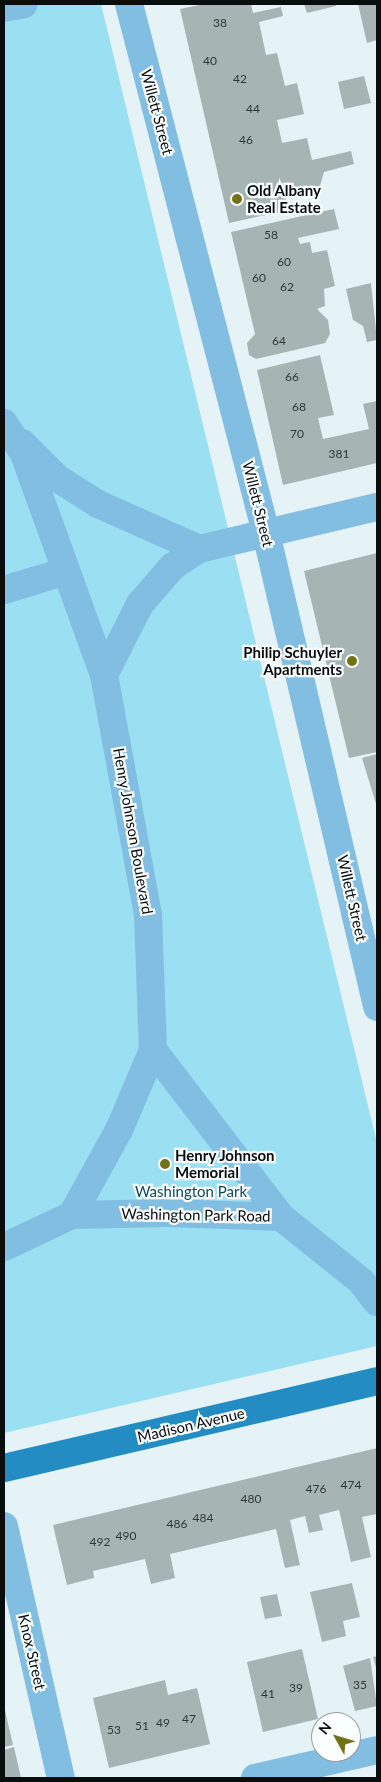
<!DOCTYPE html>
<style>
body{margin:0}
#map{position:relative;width:381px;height:1782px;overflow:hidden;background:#e5f3f7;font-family:Lato,sans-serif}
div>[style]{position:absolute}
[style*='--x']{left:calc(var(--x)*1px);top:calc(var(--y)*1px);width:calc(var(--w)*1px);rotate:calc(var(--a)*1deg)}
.green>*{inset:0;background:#9adff2}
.building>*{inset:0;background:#a6b4b4}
.minor>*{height:28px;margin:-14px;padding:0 14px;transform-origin:14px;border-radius:14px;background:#82bde2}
.major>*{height:28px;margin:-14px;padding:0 14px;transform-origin:14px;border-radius:14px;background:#238cc2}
.dots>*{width:14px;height:14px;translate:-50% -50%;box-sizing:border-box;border:2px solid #fbfeff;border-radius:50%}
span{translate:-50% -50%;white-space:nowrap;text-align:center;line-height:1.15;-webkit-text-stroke:4.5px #fbfeff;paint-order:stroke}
.number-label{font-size:12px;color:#303738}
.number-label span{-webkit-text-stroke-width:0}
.street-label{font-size:15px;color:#080d0e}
.poi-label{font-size:15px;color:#080d0e;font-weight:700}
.left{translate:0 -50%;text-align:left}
.right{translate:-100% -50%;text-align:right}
.park-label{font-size:15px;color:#114a56}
.frame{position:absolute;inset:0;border:5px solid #080d0e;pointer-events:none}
.north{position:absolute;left:311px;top:1712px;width:50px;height:50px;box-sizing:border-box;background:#fbfeff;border:1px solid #9a9e9f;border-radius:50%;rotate:309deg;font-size:14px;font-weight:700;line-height:20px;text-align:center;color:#080d0e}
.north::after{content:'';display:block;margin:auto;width:18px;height:22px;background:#727217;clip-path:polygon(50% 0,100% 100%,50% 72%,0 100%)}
</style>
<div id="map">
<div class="green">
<div style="clip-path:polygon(4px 4px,101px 4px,377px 1143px,377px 1346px,4px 1433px)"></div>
</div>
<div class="building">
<div style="clip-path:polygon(204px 4px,251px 4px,253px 13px,281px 7px,283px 16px,259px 22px,266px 55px,277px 53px,285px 86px,297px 83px,304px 114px,277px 120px,282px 143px,307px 138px,312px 160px,351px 151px,354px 164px,324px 172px,320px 186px,285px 194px,288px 210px,229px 223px,180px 9px)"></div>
<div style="clip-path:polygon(304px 4px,336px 4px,336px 6px,307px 13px)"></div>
<div style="clip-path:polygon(358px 4px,377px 4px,377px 40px,367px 43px)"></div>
<div style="clip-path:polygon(364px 76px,371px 103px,344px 109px,338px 82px)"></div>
<div style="clip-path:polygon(334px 209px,339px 229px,298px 238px,300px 244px,310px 242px,312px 253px,327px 250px,335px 286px,324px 289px,325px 306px,317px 309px,328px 320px,330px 334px,325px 343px,256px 359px,249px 355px,247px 343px,255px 334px,231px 232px)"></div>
<div style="clip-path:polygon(371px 283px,377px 340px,367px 342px,363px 326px,353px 320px,346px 289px)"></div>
<div style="clip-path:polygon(320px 355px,334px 415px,318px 418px,323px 439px,369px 429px,363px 404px,377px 401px,377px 463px,283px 485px,257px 370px)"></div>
<div style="clip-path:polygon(377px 553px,377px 752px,349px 758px,304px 571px)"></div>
<div style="clip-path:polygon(377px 754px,377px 807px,362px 758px)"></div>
<div style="clip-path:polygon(377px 1448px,377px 1514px,362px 1517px,371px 1557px,351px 1562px,339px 1510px,319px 1515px,323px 1530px,309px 1533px,305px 1516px,290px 1520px,300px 1565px,285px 1568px,276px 1529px,170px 1554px,175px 1578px,151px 1584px,145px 1559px,93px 1571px,94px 1578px,67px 1585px,53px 1525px)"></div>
<div style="clip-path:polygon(352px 1583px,360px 1617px,343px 1621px,346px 1636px,322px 1642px,310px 1592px)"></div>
<div style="clip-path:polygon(277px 1594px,282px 1616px,265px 1619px,260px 1597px)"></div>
<div style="clip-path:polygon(302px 1649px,318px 1719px,263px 1732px,247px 1662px)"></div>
<div style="clip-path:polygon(377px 1656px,377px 1671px,373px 1657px)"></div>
<div style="clip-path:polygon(370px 1658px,377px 1706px,355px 1711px,343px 1666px)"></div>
<div style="clip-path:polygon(165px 1680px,168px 1695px,197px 1688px,210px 1744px,109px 1768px,93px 1698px)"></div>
<div style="clip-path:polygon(4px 1706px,13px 1745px,4px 1747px)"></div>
<div style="clip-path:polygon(14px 1747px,21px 1778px,4px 1778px,4px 1750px)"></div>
</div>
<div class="minor">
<div style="--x:129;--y:4;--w:546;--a:75.48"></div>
<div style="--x:266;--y:533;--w:487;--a:76.8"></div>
<div style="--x:4;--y:8;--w:20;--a:-11"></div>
<div style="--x:4;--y:423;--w:37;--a:57"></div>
<div style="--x:24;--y:454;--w:235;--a:70.1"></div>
<div style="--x:104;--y:675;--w:244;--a:79.6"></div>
<div style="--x:148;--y:915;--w:135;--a:87.9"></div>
<div style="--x:153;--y:1050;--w:210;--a:52.5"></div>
<div style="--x:22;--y:443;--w:49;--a:45"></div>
<div style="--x:57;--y:478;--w:49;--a:32.4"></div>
<div style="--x:98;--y:504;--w:111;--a:24"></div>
<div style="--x:4;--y:590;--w:62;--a:-17"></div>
<div style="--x:104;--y:675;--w:80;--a:-63.1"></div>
<div style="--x:140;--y:604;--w:49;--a:-49.1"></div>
<div style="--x:172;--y:567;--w:32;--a:-34"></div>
<div style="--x:199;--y:549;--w:183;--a:-13.3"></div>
<div style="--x:72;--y:1215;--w:96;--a:-1.2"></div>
<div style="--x:168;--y:1213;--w:113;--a:2"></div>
<div style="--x:281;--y:1217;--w:102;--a:38.7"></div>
<div style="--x:361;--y:1281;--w:26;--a:53"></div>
<div style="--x:4;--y:1247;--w:75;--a:-25.2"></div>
<div style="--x:72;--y:1215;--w:97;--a:-61.1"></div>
<div style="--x:119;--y:1130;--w:87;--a:-67"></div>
<div style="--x:4;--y:1526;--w:258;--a:77.3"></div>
<div style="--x:255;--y:1778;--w:125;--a:-12.9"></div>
</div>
<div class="major">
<div style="--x:4;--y:1468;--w:383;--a:-13.1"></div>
</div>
<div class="dots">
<div style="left:237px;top:199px;background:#727217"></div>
<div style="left:352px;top:661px;background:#727217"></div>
<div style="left:165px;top:1164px;background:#727217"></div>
</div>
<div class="number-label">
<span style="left:220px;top:23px">38</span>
<span style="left:210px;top:61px">40</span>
<span style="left:240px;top:79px">42</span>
<span style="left:253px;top:109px">44</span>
<span style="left:246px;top:140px">46</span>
<span style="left:271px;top:235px">58</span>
<span style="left:284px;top:262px">60</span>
<span style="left:259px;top:278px">60</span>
<span style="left:287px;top:287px">62</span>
<span style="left:279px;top:341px">64</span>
<span style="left:292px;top:377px">66</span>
<span style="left:299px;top:407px">68</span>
<span style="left:297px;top:434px">70</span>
<span style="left:339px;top:454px">381</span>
<span style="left:351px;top:1485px">474</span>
<span style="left:316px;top:1489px">476</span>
<span style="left:251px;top:1499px">480</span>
<span style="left:203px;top:1518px">484</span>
<span style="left:177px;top:1524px">486</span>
<span style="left:126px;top:1536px">490</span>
<span style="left:100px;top:1542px">492</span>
<span style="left:360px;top:1685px">35</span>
<span style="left:296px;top:1688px">39</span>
<span style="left:268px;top:1694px">41</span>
<span style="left:189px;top:1719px">47</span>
<span style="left:163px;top:1723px">49</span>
<span style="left:142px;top:1726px">51</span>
<span style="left:114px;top:1730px">53</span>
</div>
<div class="street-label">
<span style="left:157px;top:112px;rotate:75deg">Willett Street</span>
<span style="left:258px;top:504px;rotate:76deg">Willett Street</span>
<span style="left:133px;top:831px;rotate:80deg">Henry Johnson Boulevard</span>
<span style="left:352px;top:898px;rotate:77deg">Willett Street</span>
<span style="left:196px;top:1215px;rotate:1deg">Washington Park Road</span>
<span style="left:191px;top:1425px;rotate:-13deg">Madison Avenue</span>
<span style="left:32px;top:1652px;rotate:77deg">Knox Street</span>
</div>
<div class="poi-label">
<span class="left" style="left:247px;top:199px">Old Albany<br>Real Estate</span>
<span class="right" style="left:342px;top:661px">Philip Schuyler<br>Apartments</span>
<span class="left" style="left:175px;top:1164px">Henry Johnson<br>Memorial</span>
</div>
<div class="park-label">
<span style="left:191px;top:1192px">Washington Park</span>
</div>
<div class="frame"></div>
<div class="north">N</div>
</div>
